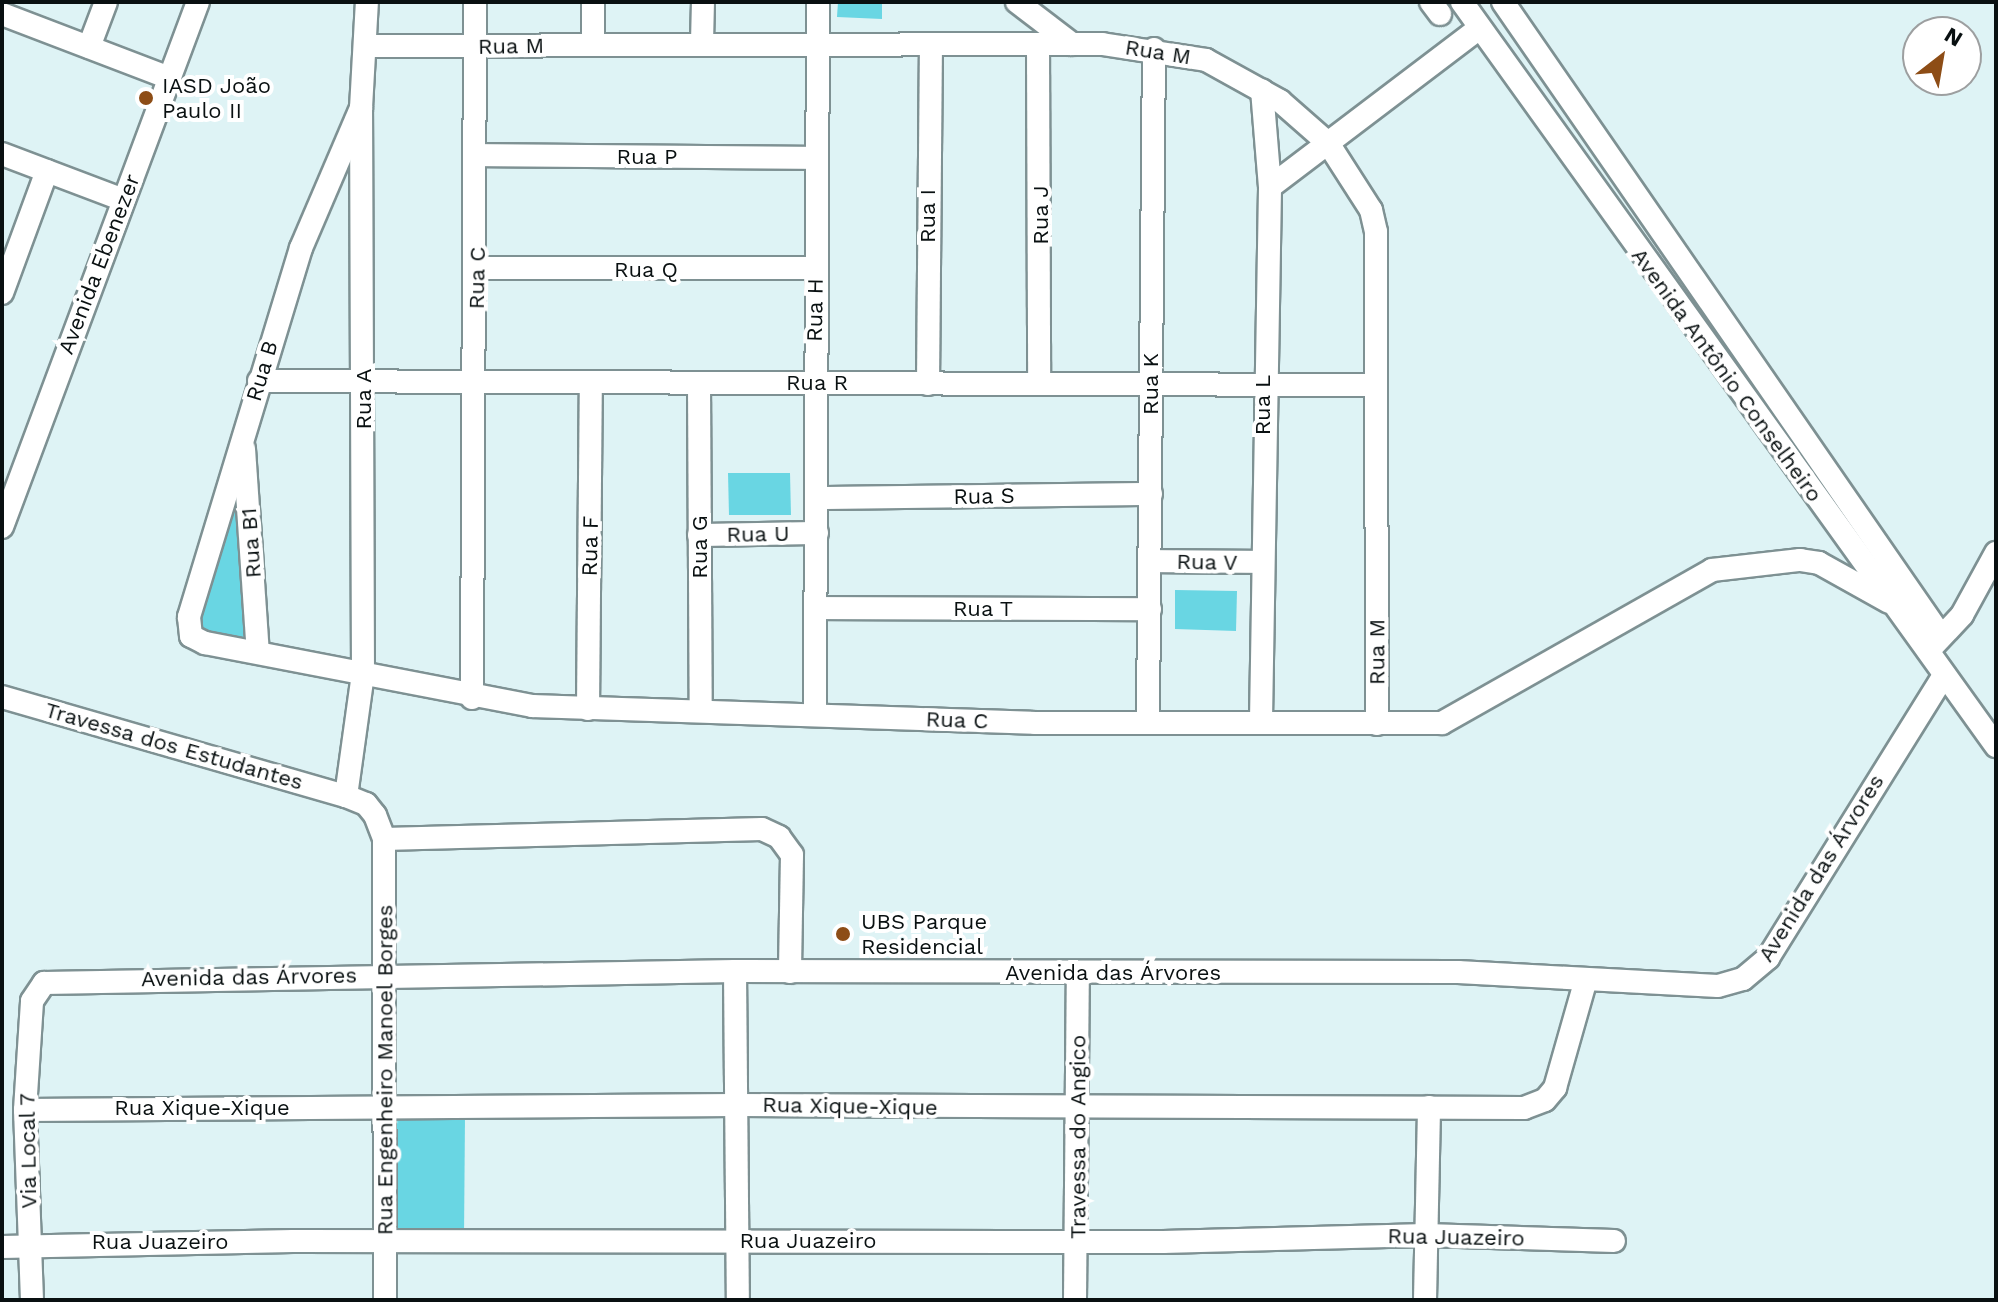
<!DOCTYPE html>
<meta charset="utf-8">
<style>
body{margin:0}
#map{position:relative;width:1998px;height:1302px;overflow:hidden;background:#def3f5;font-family:"Work Sans",sans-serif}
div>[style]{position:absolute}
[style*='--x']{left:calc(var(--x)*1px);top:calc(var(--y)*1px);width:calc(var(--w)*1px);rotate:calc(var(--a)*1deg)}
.green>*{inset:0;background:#69d6e3}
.roads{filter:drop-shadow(2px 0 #7e9193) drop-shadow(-2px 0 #7e9193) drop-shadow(0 2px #7e9193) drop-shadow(0 -2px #7e9193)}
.minor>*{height:22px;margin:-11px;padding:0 11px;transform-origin:11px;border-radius:11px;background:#fff}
.dots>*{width:22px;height:22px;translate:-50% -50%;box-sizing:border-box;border:4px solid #fff;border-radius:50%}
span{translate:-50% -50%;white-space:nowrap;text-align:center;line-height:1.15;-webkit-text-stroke:8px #fff;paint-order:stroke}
.street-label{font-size:22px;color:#091011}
.poi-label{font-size:22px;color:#091011}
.left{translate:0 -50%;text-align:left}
.frame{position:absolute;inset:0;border:4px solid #091011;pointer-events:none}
.north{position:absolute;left:1902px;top:16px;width:80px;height:80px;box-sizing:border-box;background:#fff;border:2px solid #9d9fa0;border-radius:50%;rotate:31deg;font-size:22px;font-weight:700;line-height:32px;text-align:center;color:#091011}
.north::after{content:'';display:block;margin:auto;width:28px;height:36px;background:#8d4d16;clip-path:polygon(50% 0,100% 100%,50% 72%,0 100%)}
</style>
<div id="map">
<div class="green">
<div style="clip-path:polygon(838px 2px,882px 2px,882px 19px,837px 17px)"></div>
<div style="clip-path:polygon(728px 473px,790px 473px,791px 515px,729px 515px)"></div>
<div style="clip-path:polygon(243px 475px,249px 643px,197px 634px)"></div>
<div style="clip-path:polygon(1175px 590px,1237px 591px,1236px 631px,1175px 629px)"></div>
<div style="clip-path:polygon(393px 1115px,465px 1116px,464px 1237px,391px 1235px)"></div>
</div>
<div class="roads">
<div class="minor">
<div style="--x:593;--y:2;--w:42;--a:90"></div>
<div style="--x:1017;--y:2;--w:69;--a:37.4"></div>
<div style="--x:1431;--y:2;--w:15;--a:53"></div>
<div style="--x:1462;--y:2;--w:916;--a:54.33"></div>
<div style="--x:1503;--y:2;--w:771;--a:55.36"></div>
<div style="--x:2;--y:14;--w:180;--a:20.9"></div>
<div style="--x:702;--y:42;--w:40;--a:-88.6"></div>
<div style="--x:367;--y:46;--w:735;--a:-0.16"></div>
<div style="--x:1102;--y:44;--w:105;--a:8.7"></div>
<div style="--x:1206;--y:60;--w:85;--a:29"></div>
<div style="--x:1280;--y:101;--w:64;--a:41.2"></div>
<div style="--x:1328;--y:143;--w:80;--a:57.3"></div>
<div style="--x:1371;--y:210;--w:23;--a:77"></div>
<div style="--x:1376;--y:232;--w:492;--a:89.9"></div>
<div style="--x:89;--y:47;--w:48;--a:-69.3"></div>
<div style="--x:1038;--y:47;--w:337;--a:89.8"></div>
<div style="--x:361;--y:108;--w:152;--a:113.2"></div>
<div style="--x:301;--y:248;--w:386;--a:106.9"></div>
<div style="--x:189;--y:617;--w:19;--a:84"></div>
<div style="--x:191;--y:636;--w:16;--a:27"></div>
<div style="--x:205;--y:643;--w:333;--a:10.9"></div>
<div style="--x:532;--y:706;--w:504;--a:1.93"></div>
<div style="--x:1036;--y:723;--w:406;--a:0"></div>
<div style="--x:1442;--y:723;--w:310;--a:-29.5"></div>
<div style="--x:1712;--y:570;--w:89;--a:-6.5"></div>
<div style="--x:1800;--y:560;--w:19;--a:9"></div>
<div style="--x:1819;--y:563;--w:80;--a:29.1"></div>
<div style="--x:2;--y:154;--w:130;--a:20.7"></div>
<div style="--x:478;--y:155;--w:337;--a:0.5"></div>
<div style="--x:1270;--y:187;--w:261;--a:-37.2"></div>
<div style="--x:477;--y:268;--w:339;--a:0"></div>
<div style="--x:2;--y:293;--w:130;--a:-69.8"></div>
<div style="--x:259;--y:381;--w:1117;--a:0.21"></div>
<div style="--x:699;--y:383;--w:328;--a:89.7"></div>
<div style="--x:928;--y:384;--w:336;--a:-89.5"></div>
<div style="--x:244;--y:449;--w:203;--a:86.1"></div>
<div style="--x:817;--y:498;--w:334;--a:-0.7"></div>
<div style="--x:2;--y:527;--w:560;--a:-69.53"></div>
<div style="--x:699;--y:535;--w:118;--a:-1"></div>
<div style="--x:1150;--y:561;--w:113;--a:0.5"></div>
<div style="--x:817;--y:608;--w:333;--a:0.2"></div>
<div style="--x:1932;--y:647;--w:44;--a:-46.8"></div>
<div style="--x:1962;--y:615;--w:71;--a:-61.3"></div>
<div style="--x:2;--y:697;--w:358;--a:16.1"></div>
<div style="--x:346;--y:796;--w:22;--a:22"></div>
<div style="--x:366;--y:804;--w:14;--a:51"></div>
<div style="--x:375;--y:815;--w:26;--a:69"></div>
<div style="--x:384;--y:839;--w:461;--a:89.9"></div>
<div style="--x:472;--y:698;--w:696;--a:-89.75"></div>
<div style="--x:588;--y:709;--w:326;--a:-89.5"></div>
<div style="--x:815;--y:714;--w:712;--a:-89.76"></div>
<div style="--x:1148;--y:719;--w:670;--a:-89.49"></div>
<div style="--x:1261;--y:720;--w:533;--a:-89.03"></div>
<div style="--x:1270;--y:187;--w:97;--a:-94.7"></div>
<div style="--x:346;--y:796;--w:123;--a:-82.1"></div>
<div style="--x:363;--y:674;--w:566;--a:-90.2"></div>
<div style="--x:361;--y:108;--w:106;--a:-86.8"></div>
<div style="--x:384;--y:839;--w:378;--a:-1.5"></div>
<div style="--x:762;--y:829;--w:19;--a:25"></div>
<div style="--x:779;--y:837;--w:22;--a:54"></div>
<div style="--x:792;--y:855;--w:117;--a:91"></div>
<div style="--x:735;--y:971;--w:329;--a:89.5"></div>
<div style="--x:25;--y:1110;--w:710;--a:-0.4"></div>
<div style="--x:735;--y:1105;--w:789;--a:0.22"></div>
<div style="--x:1524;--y:1108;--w:22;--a:-21"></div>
<div style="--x:1545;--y:1100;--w:16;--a:-50"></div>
<div style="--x:1555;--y:1088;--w:113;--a:-74.1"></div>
<div style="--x:2;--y:1247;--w:291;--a:-1.2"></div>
<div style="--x:293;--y:1241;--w:870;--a:0.07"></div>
<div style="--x:1163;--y:1242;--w:263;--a:-1.5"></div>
<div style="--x:1426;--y:1235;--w:188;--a:1.8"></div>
<div style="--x:32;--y:1300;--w:190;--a:-92.1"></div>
<div style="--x:25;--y:1110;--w:109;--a:-86.3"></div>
<div style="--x:32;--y:1001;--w:22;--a:-56"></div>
<div style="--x:44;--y:983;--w:691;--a:-0.99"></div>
<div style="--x:735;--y:971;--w:723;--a:0.08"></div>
<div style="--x:1458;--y:972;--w:260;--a:3.1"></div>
<div style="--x:1718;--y:986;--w:26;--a:-16"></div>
<div style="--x:1743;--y:979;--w:33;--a:-40"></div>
<div style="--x:1768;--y:958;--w:333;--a:-58.1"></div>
<div style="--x:1075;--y:1300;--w:326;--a:-89.5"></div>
<div style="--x:1425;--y:1300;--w:193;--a:-88.8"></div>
</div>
</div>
<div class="dots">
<div style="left:146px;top:98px;background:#8d4d16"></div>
<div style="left:843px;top:934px;background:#8d4d16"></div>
</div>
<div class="street-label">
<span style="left:511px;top:46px;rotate:-1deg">Rua M</span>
<span style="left:1158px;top:52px;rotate:9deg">Rua M</span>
<span style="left:647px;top:157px">Rua P</span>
<span style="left:1041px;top:215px;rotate:-90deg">Rua J</span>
<span style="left:928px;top:216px;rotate:-90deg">Rua I</span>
<span style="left:99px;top:264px;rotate:-69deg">Avenida Ebenezer</span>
<span style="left:646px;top:270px">Rua Q</span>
<span style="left:477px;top:278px;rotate:-89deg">Rua C</span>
<span style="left:815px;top:310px;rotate:-89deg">Rua H</span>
<span style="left:262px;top:371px;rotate:-73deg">Rua B</span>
<span style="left:1727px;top:375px;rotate:54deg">Avenida Antônio Conselheiro</span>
<span style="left:817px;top:383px">Rua R</span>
<span style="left:1151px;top:384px;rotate:-90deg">Rua K</span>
<span style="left:364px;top:399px;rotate:-90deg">Rua A</span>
<span style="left:1263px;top:405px;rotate:-90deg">Rua L</span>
<span style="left:984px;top:496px;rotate:-1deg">Rua S</span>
<span style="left:758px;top:534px;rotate:-1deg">Rua U</span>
<span style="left:251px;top:543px;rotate:-94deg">Rua B1</span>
<span style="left:590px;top:546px;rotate:-89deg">Rua F</span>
<span style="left:700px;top:547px;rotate:-90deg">Rua G</span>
<span style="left:1207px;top:562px;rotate:1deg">Rua V</span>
<span style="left:983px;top:609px">Rua T</span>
<span style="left:1377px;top:652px;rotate:-90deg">Rua M</span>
<span style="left:957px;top:720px;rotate:2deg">Rua C</span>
<span style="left:174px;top:746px;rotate:16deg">Travessa dos Estudantes</span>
<span style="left:1821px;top:868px;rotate:-58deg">Avenida das Árvores</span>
<span style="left:1113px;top:973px">Avenida das Árvores</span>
<span style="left:249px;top:977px;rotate:-1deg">Avenida das Árvores</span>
<span style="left:385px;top:1070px;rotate:-90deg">Rua Engenheiro Manoel Borges</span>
<span style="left:850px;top:1106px;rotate:1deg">Rua Xique-Xique</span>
<span style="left:202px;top:1108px">Rua Xique-Xique</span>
<span style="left:1078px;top:1137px;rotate:-90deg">Travessa do Angico</span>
<span style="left:28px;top:1151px;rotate:-91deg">Via Local 7</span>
<span style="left:1456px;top:1237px;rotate:1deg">Rua Juazeiro</span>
<span style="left:808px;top:1241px">Rua Juazeiro</span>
<span style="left:160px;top:1242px">Rua Juazeiro</span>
</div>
<div class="poi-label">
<span class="left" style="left:162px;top:98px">IASD João<br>Paulo II</span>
<span class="left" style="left:861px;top:934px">UBS Parque<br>Residencial</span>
</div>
<div class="frame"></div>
<div class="north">N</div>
</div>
